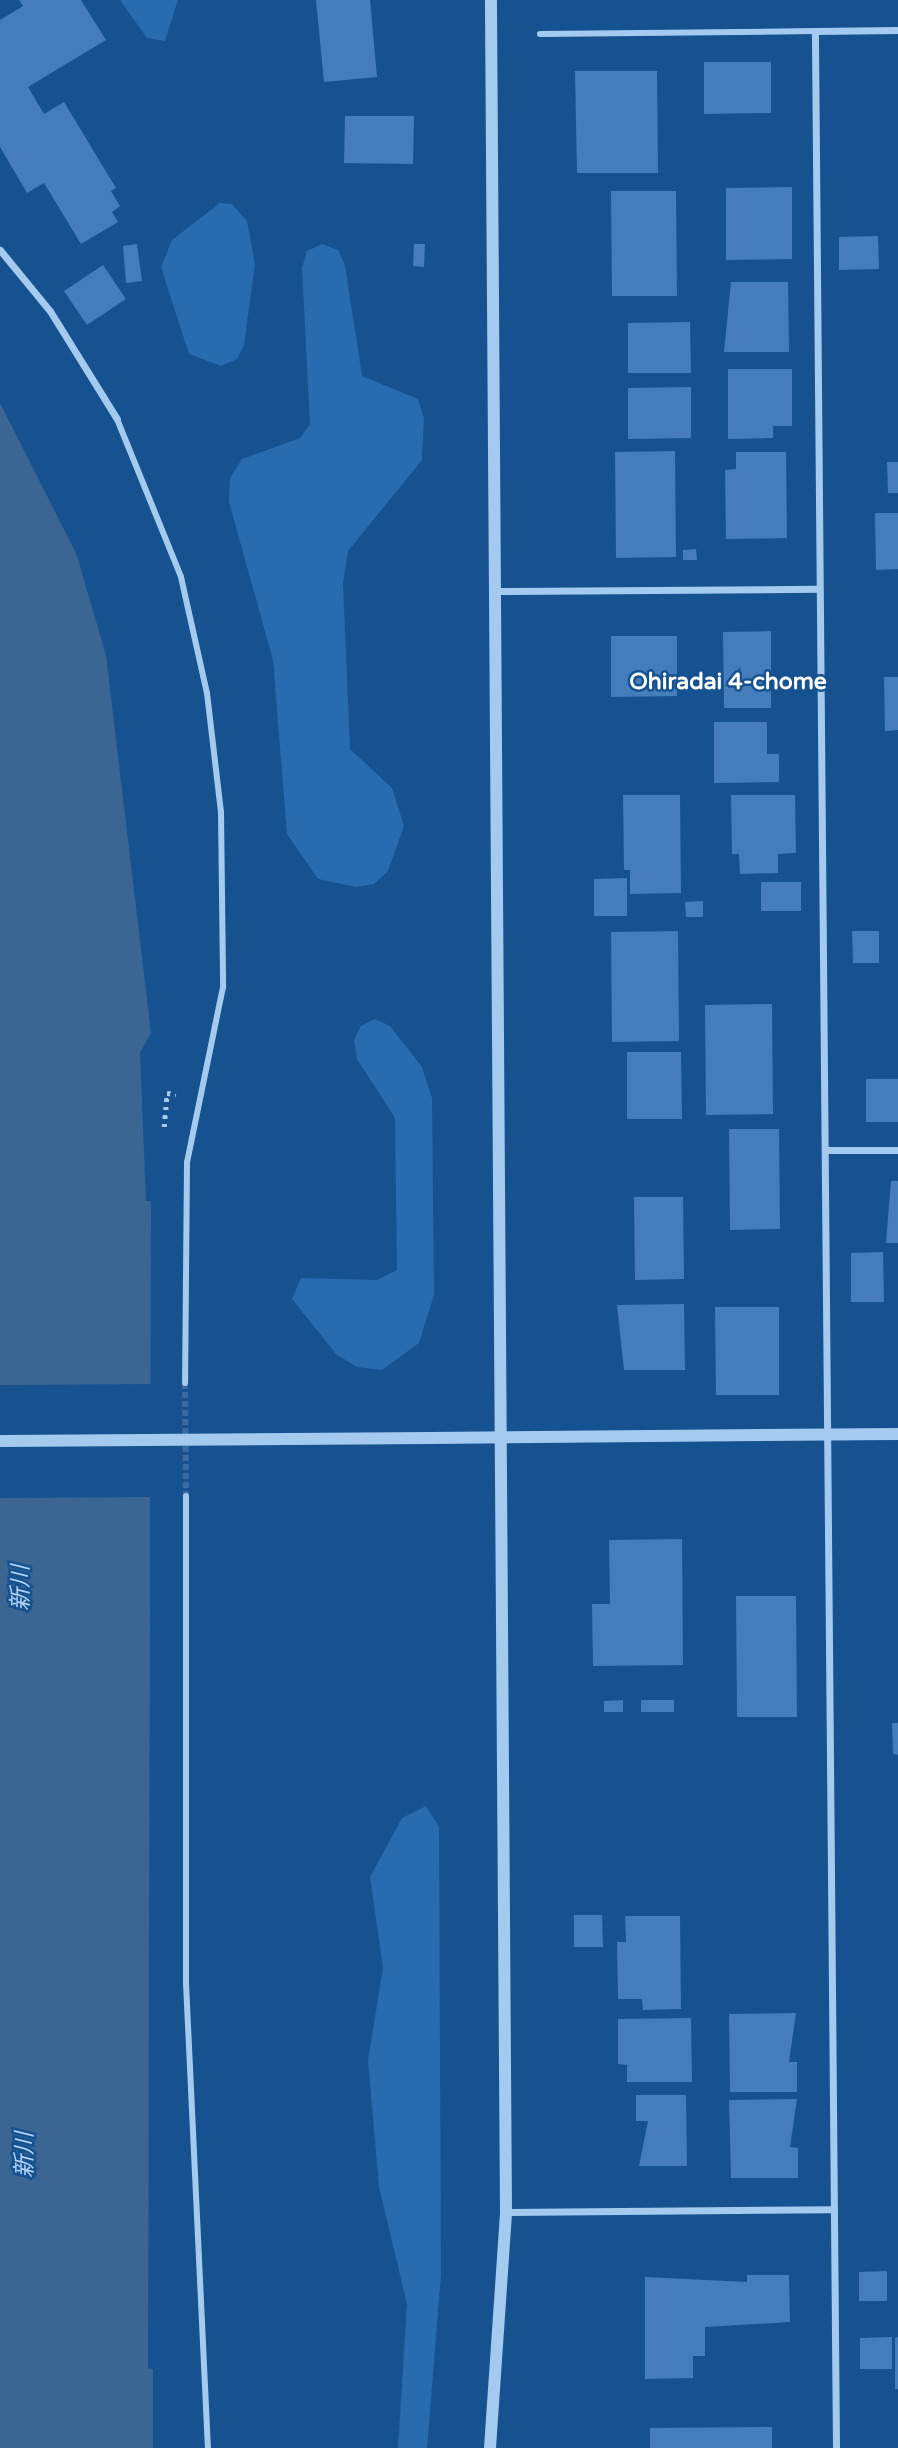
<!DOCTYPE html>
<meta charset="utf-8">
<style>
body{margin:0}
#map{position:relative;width:898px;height:2448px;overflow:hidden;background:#165190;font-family:"Varela Round","Noto Sans JP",sans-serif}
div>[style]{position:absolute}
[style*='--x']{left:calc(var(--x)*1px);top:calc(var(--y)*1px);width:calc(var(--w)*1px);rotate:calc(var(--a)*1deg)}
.green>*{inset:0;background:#296baf}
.water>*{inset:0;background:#3b6694}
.pier>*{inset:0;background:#165190}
.building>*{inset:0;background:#447dba}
.pedestrian-tunnel>*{height:6px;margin-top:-3px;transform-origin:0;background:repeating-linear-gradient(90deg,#396ba1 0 6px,transparent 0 9px)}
.path>*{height:4.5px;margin-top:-2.25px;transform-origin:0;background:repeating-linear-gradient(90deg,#a4caf0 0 3.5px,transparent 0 8.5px)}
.pedestrian>*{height:6px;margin:-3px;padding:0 3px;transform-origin:3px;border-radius:3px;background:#a4caf0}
.minor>*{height:7px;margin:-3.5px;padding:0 3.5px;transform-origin:3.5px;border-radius:3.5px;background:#a4caf0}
.tertiary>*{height:12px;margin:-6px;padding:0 6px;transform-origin:6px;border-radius:6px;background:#a4caf0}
.tertiary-bridge>*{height:12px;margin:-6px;padding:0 6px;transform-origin:6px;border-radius:6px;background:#a4caf0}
span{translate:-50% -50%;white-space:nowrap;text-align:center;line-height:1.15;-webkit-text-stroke:5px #165190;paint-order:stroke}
.neighbourhood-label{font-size:23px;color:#fff;font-weight:700}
.water-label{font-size:23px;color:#b0d3f7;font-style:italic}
</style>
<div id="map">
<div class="green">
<div style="clip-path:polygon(120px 0,178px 0,165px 41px,147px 38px)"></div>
<div style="clip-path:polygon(220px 203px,232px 204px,247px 221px,255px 264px,244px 345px,237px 359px,221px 366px,189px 354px,161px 267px,172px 240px)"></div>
<div style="clip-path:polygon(322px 244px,338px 250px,345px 265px,362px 376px,418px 399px,424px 418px,422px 460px,348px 551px,343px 584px,350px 749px,392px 788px,404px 826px,388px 871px,374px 884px,356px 887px,318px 879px,287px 834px,273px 660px,229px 502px,230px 478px,242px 459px,300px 438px,310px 424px,302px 268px,307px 251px)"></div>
<div style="clip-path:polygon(375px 1019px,390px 1026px,422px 1067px,432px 1098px,434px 1295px,419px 1343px,382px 1370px,357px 1367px,336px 1354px,292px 1299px,301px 1278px,377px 1280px,397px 1270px,395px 1118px,357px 1059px,354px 1040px,361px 1026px)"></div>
<div style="clip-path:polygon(426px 1806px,439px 1827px,441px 2275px,427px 2448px,398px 2448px,407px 2304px,379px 2187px,368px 2060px,383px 1968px,370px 1877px,402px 1818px)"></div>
</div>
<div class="water">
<div style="clip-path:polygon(0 403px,76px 553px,106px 655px,151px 1033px,140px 1053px,146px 1201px,151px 1201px,148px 2368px,153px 2369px,153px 2448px,0 2448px)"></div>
</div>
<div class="pier">
<div style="clip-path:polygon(155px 1384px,155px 1497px,0 1498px,0 1385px)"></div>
</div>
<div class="building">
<div style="clip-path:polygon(19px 0,81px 0,106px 40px,28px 87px,44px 114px,64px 102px,116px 188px,111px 191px,120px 206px,112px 212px,118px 222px,81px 244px,44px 183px,27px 193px,0 147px,0 20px,23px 6px)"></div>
<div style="clip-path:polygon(316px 0,370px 0,377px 77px,324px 82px)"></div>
<div style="clip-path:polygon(704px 62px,771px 62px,771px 113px,704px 114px)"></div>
<div style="clip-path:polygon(575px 71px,657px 71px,658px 173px,577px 173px)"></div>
<div style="clip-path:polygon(345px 116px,414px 116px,413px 164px,344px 163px)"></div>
<div style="clip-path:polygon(792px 187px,792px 259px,726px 260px,726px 188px)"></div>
<div style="clip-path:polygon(611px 191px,676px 191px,677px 296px,612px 296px)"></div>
<div style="clip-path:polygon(878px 236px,879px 269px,839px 270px,839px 237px)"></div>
<div style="clip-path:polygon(137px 244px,142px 281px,126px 283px,123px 246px)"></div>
<div style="clip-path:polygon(414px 244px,425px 244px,424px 267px,413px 266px)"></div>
<div style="clip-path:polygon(103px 265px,126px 299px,87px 325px,64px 291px)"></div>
<div style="clip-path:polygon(731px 282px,788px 282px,789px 352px,724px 352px)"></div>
<div style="clip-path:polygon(690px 322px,691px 373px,628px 373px,628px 323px)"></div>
<div style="clip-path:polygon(728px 369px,792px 369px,792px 426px,773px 426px,773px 438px,728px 439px)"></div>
<div style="clip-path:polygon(691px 387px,691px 438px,628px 439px,628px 388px)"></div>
<div style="clip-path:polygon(675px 451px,676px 557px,616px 558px,615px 452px)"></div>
<div style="clip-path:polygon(736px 452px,786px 452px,787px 538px,726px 539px,725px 470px,736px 469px)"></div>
<div style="clip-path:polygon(887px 462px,898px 462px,898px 493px,888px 493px)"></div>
<div style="clip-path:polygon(875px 513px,898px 513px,898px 569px,876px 570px)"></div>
<div style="clip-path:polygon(696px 549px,697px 560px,683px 560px,683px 550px)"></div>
<div style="clip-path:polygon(771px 631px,771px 708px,724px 708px,723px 632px)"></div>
<div style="clip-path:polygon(611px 636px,677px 636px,677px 696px,611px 697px)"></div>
<div style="clip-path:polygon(884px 677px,898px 677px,898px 730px,885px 731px)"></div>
<div style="clip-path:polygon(714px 722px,767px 722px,767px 754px,779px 754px,779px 782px,714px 783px)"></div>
<div style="clip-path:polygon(623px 795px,680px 795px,681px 893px,630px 894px,630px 870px,624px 870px)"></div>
<div style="clip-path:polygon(731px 795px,795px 795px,796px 853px,778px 854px,778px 873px,740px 874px,739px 854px,732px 854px)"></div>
<div style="clip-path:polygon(627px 878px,627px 916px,594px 916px,594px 879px)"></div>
<div style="clip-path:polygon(761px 882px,801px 882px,801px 911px,761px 911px)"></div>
<div style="clip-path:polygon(703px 901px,703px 917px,686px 917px,685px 902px)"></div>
<div style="clip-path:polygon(678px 931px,679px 1041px,612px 1042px,611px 932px)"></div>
<div style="clip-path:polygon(852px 931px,879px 931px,879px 963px,853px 963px)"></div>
<div style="clip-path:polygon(772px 1004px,773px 1114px,706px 1115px,705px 1005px)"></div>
<div style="clip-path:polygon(627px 1052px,681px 1052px,682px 1119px,627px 1119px)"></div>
<div style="clip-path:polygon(866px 1079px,898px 1079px,898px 1122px,866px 1122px)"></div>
<div style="clip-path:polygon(729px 1129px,779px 1129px,780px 1229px,730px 1230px)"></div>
<div style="clip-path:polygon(891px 1181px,898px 1181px,898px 1243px,886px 1243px)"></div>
<div style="clip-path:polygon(634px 1197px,683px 1197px,684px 1279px,635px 1280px)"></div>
<div style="clip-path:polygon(883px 1252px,884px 1302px,851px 1302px,851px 1253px)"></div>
<div style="clip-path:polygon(684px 1304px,685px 1370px,624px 1370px,617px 1305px)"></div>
<div style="clip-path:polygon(715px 1307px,779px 1307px,779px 1395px,716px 1395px)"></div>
<div style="clip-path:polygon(682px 1539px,683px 1665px,593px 1666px,592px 1604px,610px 1604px,609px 1540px)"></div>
<div style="clip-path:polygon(736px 1596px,796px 1596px,797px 1717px,737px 1717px)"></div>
<div style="clip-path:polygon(623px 1700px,623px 1712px,604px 1712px,604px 1701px)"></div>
<div style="clip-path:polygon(641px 1700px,674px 1700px,674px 1712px,641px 1712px)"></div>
<div style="clip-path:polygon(892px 1723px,898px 1723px,898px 1755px,893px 1754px)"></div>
<div style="clip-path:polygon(574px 1915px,602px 1915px,603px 1947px,574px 1947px)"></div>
<div style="clip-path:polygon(625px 1916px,680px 1916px,681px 2009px,643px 2010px,642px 1999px,618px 1999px,617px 1942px,626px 1942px)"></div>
<div style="clip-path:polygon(796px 2013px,789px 2062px,797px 2062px,797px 2092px,730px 2092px,729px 2014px)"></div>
<div style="clip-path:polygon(691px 2018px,692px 2082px,627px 2082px,627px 2065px,618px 2064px,618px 2019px)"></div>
<div style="clip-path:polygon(636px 2095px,686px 2095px,687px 2166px,639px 2166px,648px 2121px,636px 2121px)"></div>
<div style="clip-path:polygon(797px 2099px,790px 2147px,798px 2148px,798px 2178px,731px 2178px,729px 2100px)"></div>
<div style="clip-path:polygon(887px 2271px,887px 2301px,859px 2301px,859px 2272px)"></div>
<div style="clip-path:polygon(747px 2275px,789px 2275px,790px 2322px,705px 2327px,705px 2356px,693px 2356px,693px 2378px,645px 2379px,645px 2277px,747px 2282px)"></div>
<div style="clip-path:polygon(892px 2337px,892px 2369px,860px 2369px,860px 2338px)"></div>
<div style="clip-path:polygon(898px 2337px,898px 2389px,895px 2389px,895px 2338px)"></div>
<div style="clip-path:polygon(772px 2427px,772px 2448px,650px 2448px,650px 2428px)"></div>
</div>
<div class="pedestrian-tunnel">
<div style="--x:185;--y:1383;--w:113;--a:89.5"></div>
</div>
<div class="path">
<div style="--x:164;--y:1127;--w:34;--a:-85"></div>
<div style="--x:167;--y:1093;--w:9;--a:6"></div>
</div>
<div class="pedestrian">
<div style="--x:540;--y:34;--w:275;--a:-0.6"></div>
<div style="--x:117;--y:419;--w:170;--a:67.9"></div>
<div style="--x:181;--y:577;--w:119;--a:77.4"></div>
<div style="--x:207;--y:693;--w:120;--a:83.3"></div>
<div style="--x:221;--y:812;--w:175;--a:89.3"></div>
<div style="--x:223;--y:987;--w:179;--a:101.6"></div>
<div style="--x:187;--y:1162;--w:221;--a:90.5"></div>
<div style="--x:186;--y:1496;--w:487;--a:90"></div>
<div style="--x:186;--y:1983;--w:466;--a:87.3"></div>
</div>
<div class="minor">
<div style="--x:0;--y:250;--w:79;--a:50.7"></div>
<div style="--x:50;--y:311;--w:127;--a:58.2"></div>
<div style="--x:495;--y:591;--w:324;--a:-0.4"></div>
<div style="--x:825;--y:1150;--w:73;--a:0"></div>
<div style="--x:506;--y:2212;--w:328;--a:-0.5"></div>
<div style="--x:836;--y:2448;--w:2417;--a:-90.5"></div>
<div style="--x:815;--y:31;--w:83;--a:-0.7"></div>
</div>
<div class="tertiary">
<div style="--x:430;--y:1438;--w:468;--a:-0.5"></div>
<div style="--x:490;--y:2448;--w:237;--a:-86.1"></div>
<div style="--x:506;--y:2212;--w:2212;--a:-90.39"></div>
</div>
<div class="tertiary-bridge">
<div style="--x:0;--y:1441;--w:430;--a:-0.4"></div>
</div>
<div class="neighbourhood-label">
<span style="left:728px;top:682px">Ohiradai 4-chome</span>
</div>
<div class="water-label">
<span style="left:21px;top:1588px;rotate:-90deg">新川</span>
<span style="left:25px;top:2155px;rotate:-90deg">新川</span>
</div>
</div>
